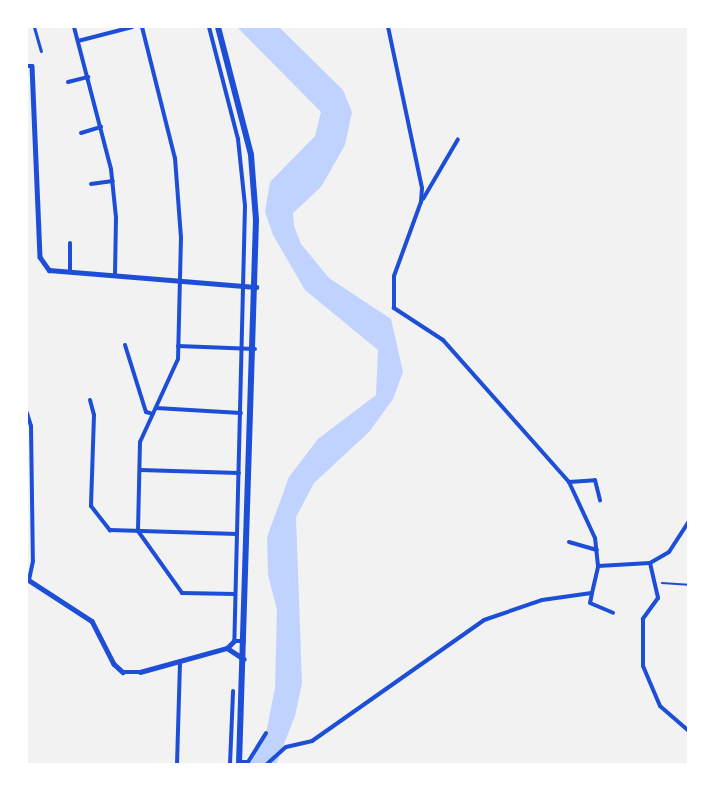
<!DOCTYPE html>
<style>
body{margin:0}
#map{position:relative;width:715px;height:791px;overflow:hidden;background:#f2f2f2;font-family:Lato,sans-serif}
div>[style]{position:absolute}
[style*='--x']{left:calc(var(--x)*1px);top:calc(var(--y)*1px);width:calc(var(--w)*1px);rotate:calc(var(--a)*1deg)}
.water>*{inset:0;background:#bfd3fe}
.path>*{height:1.5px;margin:-0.75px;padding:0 0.75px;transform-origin:0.75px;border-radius:0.75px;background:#1d4ed8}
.pedestrian>*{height:3px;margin:-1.5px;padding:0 1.5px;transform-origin:1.5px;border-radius:1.5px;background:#1d4ed8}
.minor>*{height:4px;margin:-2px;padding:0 2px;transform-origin:2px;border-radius:2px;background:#1d4ed8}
.tertiary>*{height:4.5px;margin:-2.25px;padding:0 2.25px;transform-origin:2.25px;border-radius:2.25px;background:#1d4ed8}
.primary>*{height:6px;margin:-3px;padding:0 3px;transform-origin:3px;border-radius:3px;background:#1d4ed8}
span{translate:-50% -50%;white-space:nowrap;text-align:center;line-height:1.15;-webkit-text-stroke:4.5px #fff;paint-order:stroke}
.frame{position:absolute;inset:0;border:28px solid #fff;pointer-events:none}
</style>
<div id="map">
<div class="water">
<div style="clip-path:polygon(237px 27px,279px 27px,343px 90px,352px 112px,345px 145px,321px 187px,293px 213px,294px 226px,301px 244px,329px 278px,391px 319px,403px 372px,393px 399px,369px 432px,314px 483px,296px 517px,302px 683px,295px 716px,276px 764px,247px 764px,266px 733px,275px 688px,277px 610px,268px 575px,267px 537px,289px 477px,318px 439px,376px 395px,378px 350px,305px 290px,273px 235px,265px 212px,270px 182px,315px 136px,321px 112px)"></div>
</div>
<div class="path">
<div style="--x:662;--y:583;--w:26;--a:4"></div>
</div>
<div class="pedestrian">
<div style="--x:34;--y:27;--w:25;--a:74"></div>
</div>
<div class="minor">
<div style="--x:74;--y:27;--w:147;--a:75.4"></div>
<div style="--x:111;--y:169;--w:48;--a:84.1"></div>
<div style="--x:116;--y:217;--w:59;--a:91"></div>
<div style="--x:142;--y:27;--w:135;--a:75.9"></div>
<div style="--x:175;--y:158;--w:79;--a:85.7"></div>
<div style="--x:181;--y:237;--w:122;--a:91.4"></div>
<div style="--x:178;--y:359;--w:91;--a:114.6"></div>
<div style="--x:140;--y:442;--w:89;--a:91.3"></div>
<div style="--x:138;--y:531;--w:76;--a:54.6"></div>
<div style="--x:182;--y:593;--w:53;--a:1.1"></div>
<div style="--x:209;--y:27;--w:116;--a:75.5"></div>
<div style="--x:238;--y:139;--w:67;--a:84"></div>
<div style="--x:245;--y:206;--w:435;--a:91.4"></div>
<div style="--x:78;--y:41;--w:56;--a:-14.5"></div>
<div style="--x:68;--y:82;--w:21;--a:-14"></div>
<div style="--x:81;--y:133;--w:21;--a:-17"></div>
<div style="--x:91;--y:184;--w:22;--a:-8"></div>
<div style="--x:423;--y:199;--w:69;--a:-59.7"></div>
<div style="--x:70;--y:272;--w:29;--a:-90"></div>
<div style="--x:125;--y:345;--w:70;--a:72.6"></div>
<div style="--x:146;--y:412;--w:7;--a:16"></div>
<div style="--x:178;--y:346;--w:77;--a:2.2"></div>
<div style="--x:90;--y:400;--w:16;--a:75"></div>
<div style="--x:94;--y:415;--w:91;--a:91.9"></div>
<div style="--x:91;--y:506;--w:31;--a:52"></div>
<div style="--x:110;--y:530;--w:127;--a:1.8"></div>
<div style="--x:156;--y:408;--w:85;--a:3.4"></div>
<div style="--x:27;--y:413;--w:14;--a:73"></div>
<div style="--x:31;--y:426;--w:135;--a:89.2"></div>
<div style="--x:33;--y:561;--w:19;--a:102"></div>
<div style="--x:140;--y:470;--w:99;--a:1.7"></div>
<div style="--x:569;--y:482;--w:26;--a:-4"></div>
<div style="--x:595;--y:480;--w:21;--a:76"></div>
<div style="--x:569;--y:542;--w:29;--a:16"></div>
<div style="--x:650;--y:563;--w:36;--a:77"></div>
<div style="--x:658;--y:598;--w:26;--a:126"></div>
<div style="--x:643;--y:619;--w:47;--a:90"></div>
<div style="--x:643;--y:666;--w:43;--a:67"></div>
<div style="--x:660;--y:706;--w:37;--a:41"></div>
<div style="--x:598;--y:566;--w:52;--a:-3.3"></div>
<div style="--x:650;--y:563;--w:22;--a:-30"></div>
<div style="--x:669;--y:552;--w:35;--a:-57"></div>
<div style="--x:592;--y:593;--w:10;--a:101"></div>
<div style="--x:590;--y:603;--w:25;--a:23"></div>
<div style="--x:240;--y:762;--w:8;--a:0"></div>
<div style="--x:248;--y:762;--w:34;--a:-58"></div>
<div style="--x:177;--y:764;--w:103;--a:-88.3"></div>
<div style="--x:230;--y:764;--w:73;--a:-87.6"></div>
<div style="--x:267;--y:764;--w:25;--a:-42"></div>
<div style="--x:286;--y:747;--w:27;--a:-13"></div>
<div style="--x:312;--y:741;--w:210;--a:-35.1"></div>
<div style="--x:484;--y:620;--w:61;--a:-19"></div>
<div style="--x:542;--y:600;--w:50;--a:-8"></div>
<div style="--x:592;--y:593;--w:28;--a:-77"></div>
<div style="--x:598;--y:566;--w:28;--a:-96"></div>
<div style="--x:595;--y:538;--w:62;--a:-114.9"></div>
<div style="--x:569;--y:482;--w:190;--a:-131.6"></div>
<div style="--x:443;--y:340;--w:59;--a:-146.9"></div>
<div style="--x:394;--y:308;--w:32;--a:-90"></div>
<div style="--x:394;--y:276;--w:79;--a:-70"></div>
<div style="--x:421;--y:202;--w:14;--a:-86"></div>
<div style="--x:422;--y:188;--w:165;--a:-101.9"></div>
</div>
<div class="tertiary">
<div style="--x:27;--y:66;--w:5;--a:0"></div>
<div style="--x:32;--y:66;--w:191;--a:87.6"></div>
<div style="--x:40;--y:257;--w:16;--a:55"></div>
<div style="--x:49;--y:270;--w:208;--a:4.7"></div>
<div style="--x:27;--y:579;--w:77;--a:32.9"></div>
<div style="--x:92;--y:621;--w:48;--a:62.9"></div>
<div style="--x:114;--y:664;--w:12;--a:42"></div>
<div style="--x:123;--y:672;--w:17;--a:0"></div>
<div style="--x:140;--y:672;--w:90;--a:-15.4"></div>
<div style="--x:227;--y:648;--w:20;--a:33"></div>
<div style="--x:227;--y:648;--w:10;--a:-45"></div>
<div style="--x:234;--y:641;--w:10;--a:0"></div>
</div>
<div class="primary">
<div style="--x:218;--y:27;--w:132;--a:75.5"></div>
<div style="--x:251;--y:155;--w:65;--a:85.6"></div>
<div style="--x:256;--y:220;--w:544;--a:91.79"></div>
</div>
<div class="frame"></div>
</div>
